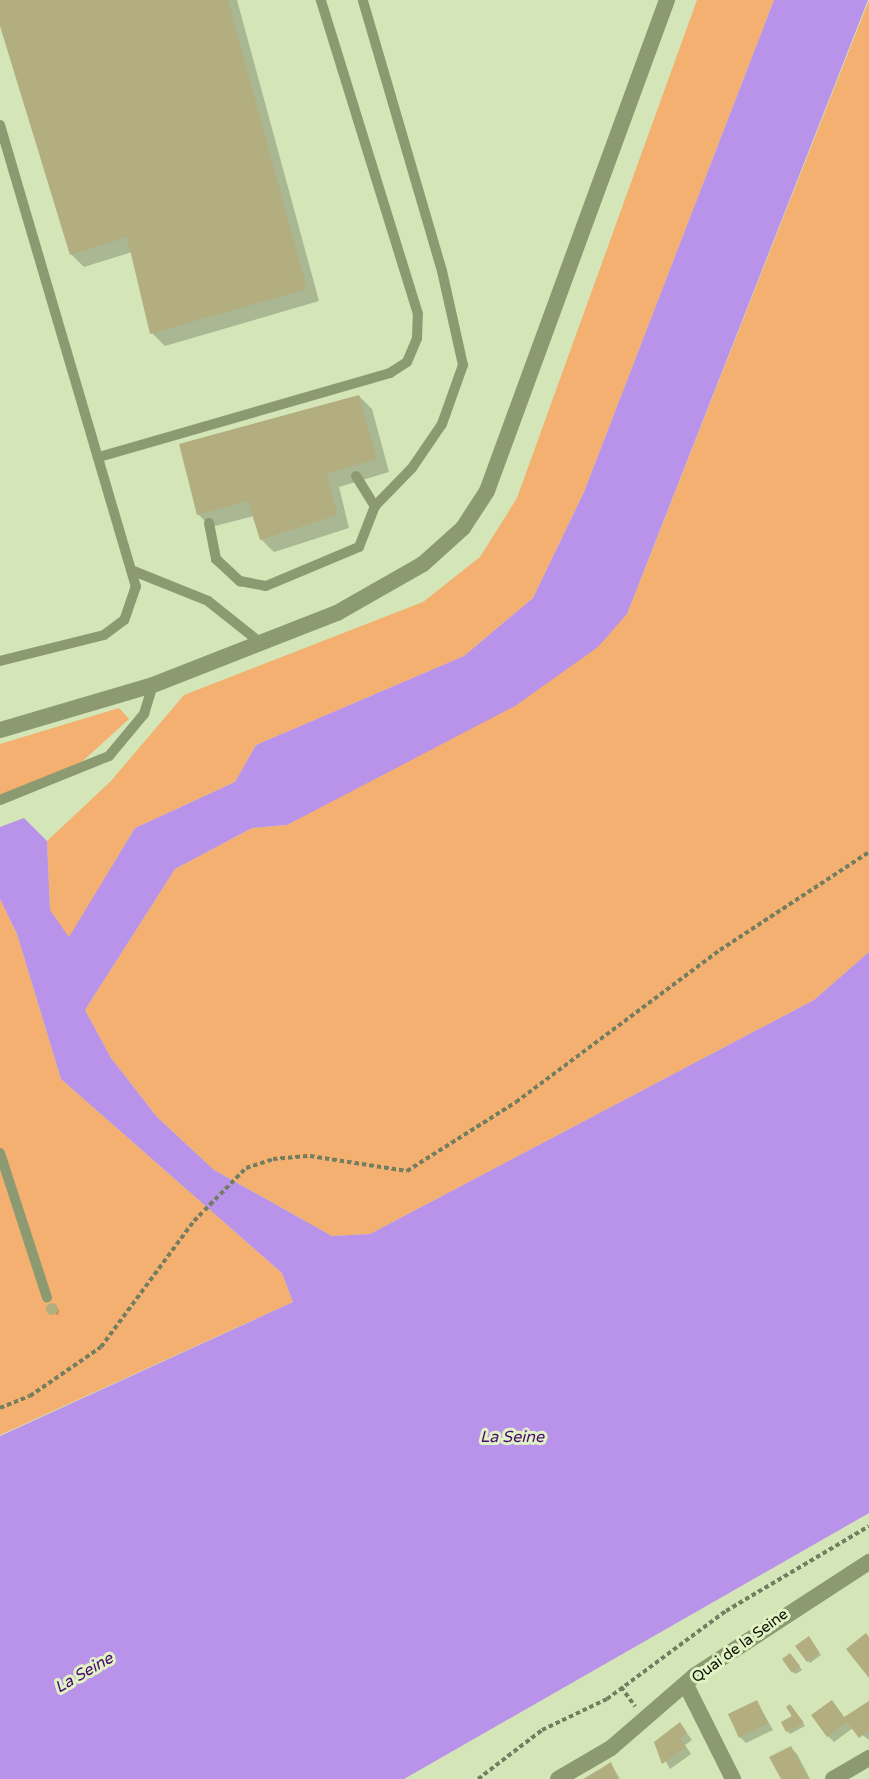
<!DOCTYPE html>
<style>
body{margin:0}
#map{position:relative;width:869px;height:1779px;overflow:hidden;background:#d4e5b7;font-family:"Varela Round",sans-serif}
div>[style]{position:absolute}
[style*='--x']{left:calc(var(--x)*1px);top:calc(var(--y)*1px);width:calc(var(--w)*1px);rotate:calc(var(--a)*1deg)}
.green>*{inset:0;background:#f4b070}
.water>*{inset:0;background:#b992e9}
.shadow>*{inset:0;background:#0003}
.building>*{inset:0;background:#b2ae80}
.round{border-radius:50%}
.path>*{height:4px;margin-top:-2px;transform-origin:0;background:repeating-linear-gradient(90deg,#737e61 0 4.5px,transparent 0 7.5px)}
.service>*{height:10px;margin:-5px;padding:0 5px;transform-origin:5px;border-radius:5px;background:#8c9a72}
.minor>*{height:16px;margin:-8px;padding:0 8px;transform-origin:8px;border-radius:8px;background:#8c9a72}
.tertiary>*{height:16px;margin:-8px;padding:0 8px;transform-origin:8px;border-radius:8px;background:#8c9a72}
span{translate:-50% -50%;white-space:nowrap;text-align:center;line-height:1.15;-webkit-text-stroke:6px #e1f2c4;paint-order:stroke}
.street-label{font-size:15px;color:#090e02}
.water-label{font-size:16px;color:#470a74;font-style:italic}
</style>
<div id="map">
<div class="green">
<div style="clip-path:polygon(697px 0,774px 0,584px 492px,533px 598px,464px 656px,256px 745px,235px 782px,135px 828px,69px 938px,50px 910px,47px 841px,111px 781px,184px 695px,423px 602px,480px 557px,517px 498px)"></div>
<div style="clip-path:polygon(869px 0,869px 952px,814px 1000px,370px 1234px,332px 1236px,214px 1170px,157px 1117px,111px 1058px,85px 1010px,175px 869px,252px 828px,287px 825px,380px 774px,627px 614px)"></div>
<div style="clip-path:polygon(119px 708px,129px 719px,75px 768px,0 795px,0 744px)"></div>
<div style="clip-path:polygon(0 899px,17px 934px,61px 1079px,282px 1273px,293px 1302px,0 1435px)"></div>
</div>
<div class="water">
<div style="clip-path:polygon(774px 0,868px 0,627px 614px,598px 647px,515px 706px,287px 825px,252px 828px,175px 869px,85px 1010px,111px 1058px,157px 1117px,214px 1170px,332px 1236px,370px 1234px,814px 1000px,869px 952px,869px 1513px,404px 1779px,0 1779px,0 1436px,293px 1302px,282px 1273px,61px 1079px,17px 934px,0 899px,0 827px,24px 818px,47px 841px,50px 910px,69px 937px,135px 828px,235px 782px,256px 745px,464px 656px,533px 598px,584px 492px)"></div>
</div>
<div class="shadow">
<div style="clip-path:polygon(0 0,237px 0,319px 301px,165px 346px,152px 333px,132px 252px,84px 267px,71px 254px,0 21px)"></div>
<div style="clip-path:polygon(359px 396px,372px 409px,389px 472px,339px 487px,349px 528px,274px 552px,261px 539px,254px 516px,211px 527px,198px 514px)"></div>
<div style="clip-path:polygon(50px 1305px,59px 1310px,58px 1315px,47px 1311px)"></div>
<div style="clip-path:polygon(811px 1641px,821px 1655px,810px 1663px,808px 1661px)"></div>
<div style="clip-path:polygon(793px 1657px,802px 1670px,796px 1674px,793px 1672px)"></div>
<div style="clip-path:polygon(757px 1702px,773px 1730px,746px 1743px,740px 1737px)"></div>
<div style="clip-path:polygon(832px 1702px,845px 1718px,869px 1703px,869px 1740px,853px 1728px,834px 1742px,828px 1736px)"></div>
<div style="clip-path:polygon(793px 1709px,805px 1726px,790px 1734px,787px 1731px)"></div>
<div style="clip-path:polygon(680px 1724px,692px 1740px,685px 1745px,691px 1754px,670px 1769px,655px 1742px)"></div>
<div style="clip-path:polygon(791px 1748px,797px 1754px,810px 1779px,782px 1779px)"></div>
<div style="clip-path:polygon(611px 1764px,620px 1779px,586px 1779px)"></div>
</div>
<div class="building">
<div style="clip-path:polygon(0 0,228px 0,307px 289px,150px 334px,127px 237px,70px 255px,0 26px)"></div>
<div style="clip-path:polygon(359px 395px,377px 459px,327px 474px,337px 515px,260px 540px,248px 501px,197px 515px,179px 444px)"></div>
<div class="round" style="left:46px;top:1303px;width:12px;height:12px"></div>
<div style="clip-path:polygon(866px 1633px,869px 1637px,869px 1678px,846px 1649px)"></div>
<div style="clip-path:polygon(809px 1636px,819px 1652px,807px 1662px,795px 1646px)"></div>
<div style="clip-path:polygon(790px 1653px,800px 1666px,792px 1673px,782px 1659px)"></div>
<div style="clip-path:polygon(757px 1700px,768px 1723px,739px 1738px,728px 1714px)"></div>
<div style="clip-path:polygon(832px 1700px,844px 1717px,869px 1701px,869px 1730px,859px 1738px,847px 1722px,827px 1737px,811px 1715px)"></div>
<div style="clip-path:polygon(790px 1704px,804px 1723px,786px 1732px,781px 1722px,792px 1716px,786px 1707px)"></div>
<div style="clip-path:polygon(680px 1722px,687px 1733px,680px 1738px,686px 1747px,662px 1764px,654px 1742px)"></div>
<div style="clip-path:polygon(791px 1746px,808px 1779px,781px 1779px,769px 1757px)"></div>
<div style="clip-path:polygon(611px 1762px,618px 1779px,583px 1779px,600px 1769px)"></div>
</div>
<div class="path">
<div style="--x:0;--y:1408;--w:32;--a:-22"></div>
<div style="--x:30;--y:1396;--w:86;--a:-34.6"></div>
<div style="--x:101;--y:1347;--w:157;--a:-53.6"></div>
<div style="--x:194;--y:1221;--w:74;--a:-45.5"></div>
<div style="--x:246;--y:1168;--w:28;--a:-18"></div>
<div style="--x:273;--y:1159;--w:37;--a:-5"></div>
<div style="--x:310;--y:1156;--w:98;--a:8.8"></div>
<div style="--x:407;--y:1171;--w:129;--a:-32.3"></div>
<div style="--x:516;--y:1102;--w:254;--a:-36.7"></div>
<div style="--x:720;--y:950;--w:178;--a:-33.3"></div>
<div style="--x:621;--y:1687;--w:24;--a:54"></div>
<div style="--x:478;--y:1779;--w:81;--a:-37.4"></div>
<div style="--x:542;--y:1730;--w:72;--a:-25.5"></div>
<div style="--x:607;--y:1699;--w:148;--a:-36.5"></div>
<div style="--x:726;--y:1611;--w:166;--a:-30.7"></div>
</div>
<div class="service">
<div style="--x:0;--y:125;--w:481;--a:73.6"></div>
<div style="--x:136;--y:586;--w:36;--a:109"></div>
<div style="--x:124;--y:620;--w:25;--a:143"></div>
<div style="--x:104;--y:635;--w:107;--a:166"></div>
<div style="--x:99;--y:457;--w:303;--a:-16.1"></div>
<div style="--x:390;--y:373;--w:20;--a:-33"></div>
<div style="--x:407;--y:362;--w:26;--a:-67"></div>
<div style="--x:417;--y:338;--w:24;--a:-88"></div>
<div style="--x:418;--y:314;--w:329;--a:-107.2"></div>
<div style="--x:356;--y:476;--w:36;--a:58"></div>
<div style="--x:209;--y:523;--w:37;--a:79"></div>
<div style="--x:216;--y:559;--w:33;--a:43"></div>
<div style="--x:240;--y:581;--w:26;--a:11"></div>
<div style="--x:266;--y:586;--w:101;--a:-22.8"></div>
<div style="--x:359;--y:547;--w:44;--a:-68.7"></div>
<div style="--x:375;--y:506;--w:53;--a:-45.8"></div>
<div style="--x:412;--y:468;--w:53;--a:-55.7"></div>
<div style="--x:442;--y:424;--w:63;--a:-70.4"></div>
<div style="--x:463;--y:365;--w:96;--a:-102.6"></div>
<div style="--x:442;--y:271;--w:282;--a:-106.3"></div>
<div style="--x:131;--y:570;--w:83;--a:21.9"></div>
<div style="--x:208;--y:601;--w:69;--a:38.5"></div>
<div style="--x:0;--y:800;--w:118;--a:-22"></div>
<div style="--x:109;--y:756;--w:55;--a:-50.2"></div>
<div style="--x:144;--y:714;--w:30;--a:-73"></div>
<div style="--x:0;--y:1153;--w:152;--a:72"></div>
</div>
<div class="minor">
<div style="--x:0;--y:730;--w:159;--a:-16.4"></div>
<div style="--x:153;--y:685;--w:198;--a:-21.4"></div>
<div style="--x:337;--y:613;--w:99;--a:-29.7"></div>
<div style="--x:423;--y:564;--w:54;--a:-42"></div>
<div style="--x:463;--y:528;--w:44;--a:-57"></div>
<div style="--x:487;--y:491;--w:523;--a:-69.87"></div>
<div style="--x:686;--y:1685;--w:105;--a:63.4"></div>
<div style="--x:833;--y:1779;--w:42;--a:-30.3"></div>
</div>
<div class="tertiary">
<div style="--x:558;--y:1779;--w:61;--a:-30.3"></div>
<div style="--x:611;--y:1748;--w:110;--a:-40.9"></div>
<div style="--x:694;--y:1676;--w:209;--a:-33.1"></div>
</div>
<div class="street-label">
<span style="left:740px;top:1646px;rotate:-36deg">Quai de la Seine</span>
</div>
<div class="water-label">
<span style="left:512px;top:1437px">La Seine</span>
<span style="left:84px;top:1673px;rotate:-30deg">La Seine</span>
</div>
</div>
